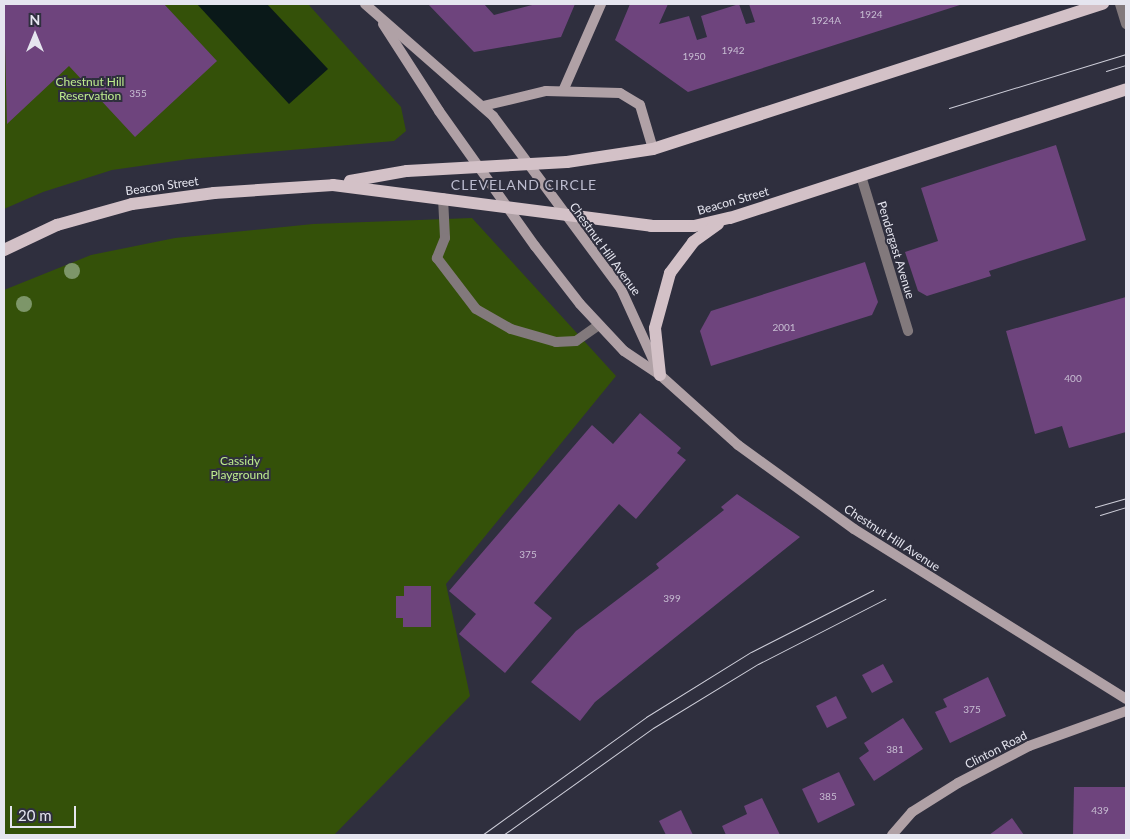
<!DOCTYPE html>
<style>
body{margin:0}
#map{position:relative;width:1130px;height:839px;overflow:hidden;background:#2f2f3e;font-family:Lato,sans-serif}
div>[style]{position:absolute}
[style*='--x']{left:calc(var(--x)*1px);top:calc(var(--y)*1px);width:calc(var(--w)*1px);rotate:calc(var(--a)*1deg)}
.green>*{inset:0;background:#345109}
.water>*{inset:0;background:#0a1919}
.building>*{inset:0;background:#6e447d}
.lane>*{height:10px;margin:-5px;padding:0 5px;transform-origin:5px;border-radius:5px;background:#82797c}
.street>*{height:10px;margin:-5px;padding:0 5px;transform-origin:5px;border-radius:5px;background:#82797c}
.secondary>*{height:10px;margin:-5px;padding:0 5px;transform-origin:5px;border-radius:5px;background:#b0a1a6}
.primary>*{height:12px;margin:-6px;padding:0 6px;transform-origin:6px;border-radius:6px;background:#d3c1c7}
.tram>*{height:1px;margin:-0.5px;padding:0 0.5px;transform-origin:0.5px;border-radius:0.5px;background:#ceced9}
.trees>*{width:16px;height:16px;margin:-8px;border-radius:50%;background:#7d9669}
span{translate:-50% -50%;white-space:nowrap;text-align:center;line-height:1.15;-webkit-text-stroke:4px #2f2f3e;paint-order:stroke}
.number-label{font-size:10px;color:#c7bdd2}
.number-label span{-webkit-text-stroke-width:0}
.park-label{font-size:12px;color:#bdeb8d}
.street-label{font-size:12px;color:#e5e5ef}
.neighbourhood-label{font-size:14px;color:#bcbccf;letter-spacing:1px}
.frame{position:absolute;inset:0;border:5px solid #e5e5ef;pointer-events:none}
.north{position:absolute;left:10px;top:10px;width:50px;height:50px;-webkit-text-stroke:4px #2f2f3e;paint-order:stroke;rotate:0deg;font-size:14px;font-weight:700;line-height:20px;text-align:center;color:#e5e5ef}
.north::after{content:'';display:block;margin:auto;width:18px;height:22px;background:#e5e5ef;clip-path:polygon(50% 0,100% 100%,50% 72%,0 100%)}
.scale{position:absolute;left:10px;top:806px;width:66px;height:22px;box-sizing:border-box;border:2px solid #e5e5ef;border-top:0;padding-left:6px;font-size:15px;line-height:18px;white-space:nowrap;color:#e5e5ef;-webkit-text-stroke:4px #2f2f3e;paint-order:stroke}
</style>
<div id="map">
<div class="green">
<div style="clip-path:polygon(4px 4px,308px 4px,401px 107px,406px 131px,394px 141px,189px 159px,112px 170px,43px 192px,4px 209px)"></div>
<div style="clip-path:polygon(472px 218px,616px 376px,446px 584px,470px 696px,334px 835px,4px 835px,4px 290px,91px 255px,175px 238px,313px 224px)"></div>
</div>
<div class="water">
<div style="clip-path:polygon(197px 4px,267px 4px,328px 69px,289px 104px)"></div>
</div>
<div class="building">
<div style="clip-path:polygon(4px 4px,164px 4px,217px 61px,135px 137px,69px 66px,7px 124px)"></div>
<div style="clip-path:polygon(428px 4px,484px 4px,494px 15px,536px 4px,575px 4px,561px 37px,474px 52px)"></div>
<div style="clip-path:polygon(630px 4px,668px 4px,659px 24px,689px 16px,697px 40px,707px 37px,701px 16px,739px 4px,746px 24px,755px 22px,749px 4px,963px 4px,688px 92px,615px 40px)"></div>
<div style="clip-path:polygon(1056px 145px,1086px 240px,989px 271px,991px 276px,927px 296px,918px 291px,905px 252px,938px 241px,921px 188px)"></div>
<div style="clip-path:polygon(865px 262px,878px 302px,872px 315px,711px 366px,700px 331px,711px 311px)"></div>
<div style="clip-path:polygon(1126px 297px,1126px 432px,1069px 448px,1062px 426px,1035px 434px,1006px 331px)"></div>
<div style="clip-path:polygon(640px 413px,681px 448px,677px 453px,686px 460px,636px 519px,619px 504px,534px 603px,552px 618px,505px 673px,459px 634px,476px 614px,449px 591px,592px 425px,613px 444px)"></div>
<div style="clip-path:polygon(737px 494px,800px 537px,595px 702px,580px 721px,531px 682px,576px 631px,659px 568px,656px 564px,724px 510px,721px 507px)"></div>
<div style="clip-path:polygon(404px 586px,431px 586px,431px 627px,403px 627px,403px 618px,396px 618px,396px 596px,404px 596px)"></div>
<div style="clip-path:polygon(883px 664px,893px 682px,872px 693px,862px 675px)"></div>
<div style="clip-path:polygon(988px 677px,1006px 716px,950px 743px,935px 712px,947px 707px,943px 699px)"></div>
<div style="clip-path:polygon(836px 696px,847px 718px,827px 728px,816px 706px)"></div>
<div style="clip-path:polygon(903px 718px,923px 749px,874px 781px,859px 758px,869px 751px,864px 743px)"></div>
<div style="clip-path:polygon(839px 772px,855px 805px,818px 823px,802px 789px)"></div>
<div style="clip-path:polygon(1074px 787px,1126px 787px,1126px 835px,1073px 835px)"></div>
<div style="clip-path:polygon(762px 798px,780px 835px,726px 835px,722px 826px,747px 814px,744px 806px)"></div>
<div style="clip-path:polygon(681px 810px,693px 835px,666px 835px,659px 821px)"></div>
<div style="clip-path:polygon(1012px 818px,1024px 835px,989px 835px)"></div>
</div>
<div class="lane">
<div style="--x:443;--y:198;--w:40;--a:87.1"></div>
<div style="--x:445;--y:238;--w:22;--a:112"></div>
<div style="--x:437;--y:258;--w:64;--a:52.6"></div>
<div style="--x:476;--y:309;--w:40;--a:29.7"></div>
<div style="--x:511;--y:329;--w:47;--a:16.1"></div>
<div style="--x:556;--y:342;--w:20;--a:-3"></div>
<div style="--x:576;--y:341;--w:28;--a:-35"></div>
</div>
<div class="street">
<div style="--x:1120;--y:4;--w:21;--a:73"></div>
<div style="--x:861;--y:176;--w:162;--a:73.1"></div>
</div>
<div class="secondary">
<div style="--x:365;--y:4;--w:170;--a:41.2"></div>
<div style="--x:493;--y:116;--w:215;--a:53.5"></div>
<div style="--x:621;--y:289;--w:87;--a:65.5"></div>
<div style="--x:383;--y:24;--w:103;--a:57.2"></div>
<div style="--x:439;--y:111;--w:166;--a:54.6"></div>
<div style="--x:535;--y:246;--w:73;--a:52.2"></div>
<div style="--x:580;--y:304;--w:64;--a:46.9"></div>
<div style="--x:624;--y:351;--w:43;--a:33.7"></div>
<div style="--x:660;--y:375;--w:105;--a:41.9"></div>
<div style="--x:738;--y:445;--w:143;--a:35.9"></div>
<div style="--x:854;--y:529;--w:321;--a:32"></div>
<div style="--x:563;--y:91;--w:95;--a:-66.4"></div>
<div style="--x:483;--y:106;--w:65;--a:-13.4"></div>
<div style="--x:546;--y:91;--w:74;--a:1.5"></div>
<div style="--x:620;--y:93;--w:23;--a:31"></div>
<div style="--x:640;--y:105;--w:46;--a:73.5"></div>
<div style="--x:892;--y:835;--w:30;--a:-49"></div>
<div style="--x:912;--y:812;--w:54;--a:-32.2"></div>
<div style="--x:958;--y:783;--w:80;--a:-27.5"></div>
<div style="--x:1029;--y:746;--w:103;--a:-19.8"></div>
</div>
<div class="primary">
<div style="--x:350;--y:181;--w:58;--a:-10"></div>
<div style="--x:407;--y:171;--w:160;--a:-3.2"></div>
<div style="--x:567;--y:162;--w:87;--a:-8.6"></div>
<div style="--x:653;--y:149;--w:473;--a:-17.9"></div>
<div style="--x:4;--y:250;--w:59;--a:-25.3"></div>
<div style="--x:57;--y:225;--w:78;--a:-15.6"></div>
<div style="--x:132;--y:204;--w:83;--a:-7.6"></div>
<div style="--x:214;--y:193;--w:119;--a:-3.8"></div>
<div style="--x:333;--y:185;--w:321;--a:7.3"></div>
<div style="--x:651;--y:226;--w:43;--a:0"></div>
<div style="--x:694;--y:226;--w:37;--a:-13"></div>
<div style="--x:730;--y:218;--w:416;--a:-18"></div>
<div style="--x:660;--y:375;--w:47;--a:-96.1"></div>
<div style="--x:655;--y:328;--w:57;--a:-74.7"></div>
<div style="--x:670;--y:273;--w:39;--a:-53"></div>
<div style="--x:693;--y:242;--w:31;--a:-36"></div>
</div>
<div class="tram">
<div style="--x:1106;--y:71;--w:21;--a:-17"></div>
<div style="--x:949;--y:108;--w:185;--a:-17"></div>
<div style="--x:1095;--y:507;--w:32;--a:-16"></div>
<div style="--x:1100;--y:515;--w:27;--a:-17"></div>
<div style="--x:482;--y:835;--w:202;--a:-35.7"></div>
<div style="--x:646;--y:717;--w:123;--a:-31.8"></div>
<div style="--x:751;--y:652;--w:137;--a:-26.9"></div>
<div style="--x:503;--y:835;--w:184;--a:-35.5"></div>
<div style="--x:653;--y:728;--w:123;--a:-31.4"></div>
<div style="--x:758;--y:664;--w:143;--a:-27.1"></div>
</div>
<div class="trees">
<div style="left:72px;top:271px"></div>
<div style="left:24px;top:304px"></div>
</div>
<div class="number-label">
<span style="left:871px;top:15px">1924</span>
<span style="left:826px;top:21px">1924A</span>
<span style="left:733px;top:51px">1942</span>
<span style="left:694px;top:57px">1950</span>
<span style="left:138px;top:94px">355</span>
<span style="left:784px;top:328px">2001</span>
<span style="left:1073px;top:379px">400</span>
<span style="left:528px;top:555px">375</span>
<span style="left:672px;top:599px">399</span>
<span style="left:972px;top:710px">375</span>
<span style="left:895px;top:750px">381</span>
<span style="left:828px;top:797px">385</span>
<span style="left:1100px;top:811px">439</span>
</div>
<div class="park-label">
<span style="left:90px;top:89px">Chestnut Hill<br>Reservation</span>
<span style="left:240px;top:468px">Cassidy<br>Playground</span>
</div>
<div class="street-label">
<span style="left:162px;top:186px;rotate:-8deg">Beacon Street</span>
<span style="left:733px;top:201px;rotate:-16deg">Beacon Street</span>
<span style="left:605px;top:249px;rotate:54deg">Chestnut Hill Avenue</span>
<span style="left:896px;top:250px;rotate:73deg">Pendergast Avenue</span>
<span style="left:892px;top:538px;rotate:33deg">Chestnut Hill Avenue</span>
<span style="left:996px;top:750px;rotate:-27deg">Clinton Road</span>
</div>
<div class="neighbourhood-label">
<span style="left:524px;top:185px">CLEVELAND CIRCLE</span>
</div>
<div class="frame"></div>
<div class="north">N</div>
<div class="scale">20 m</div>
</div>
